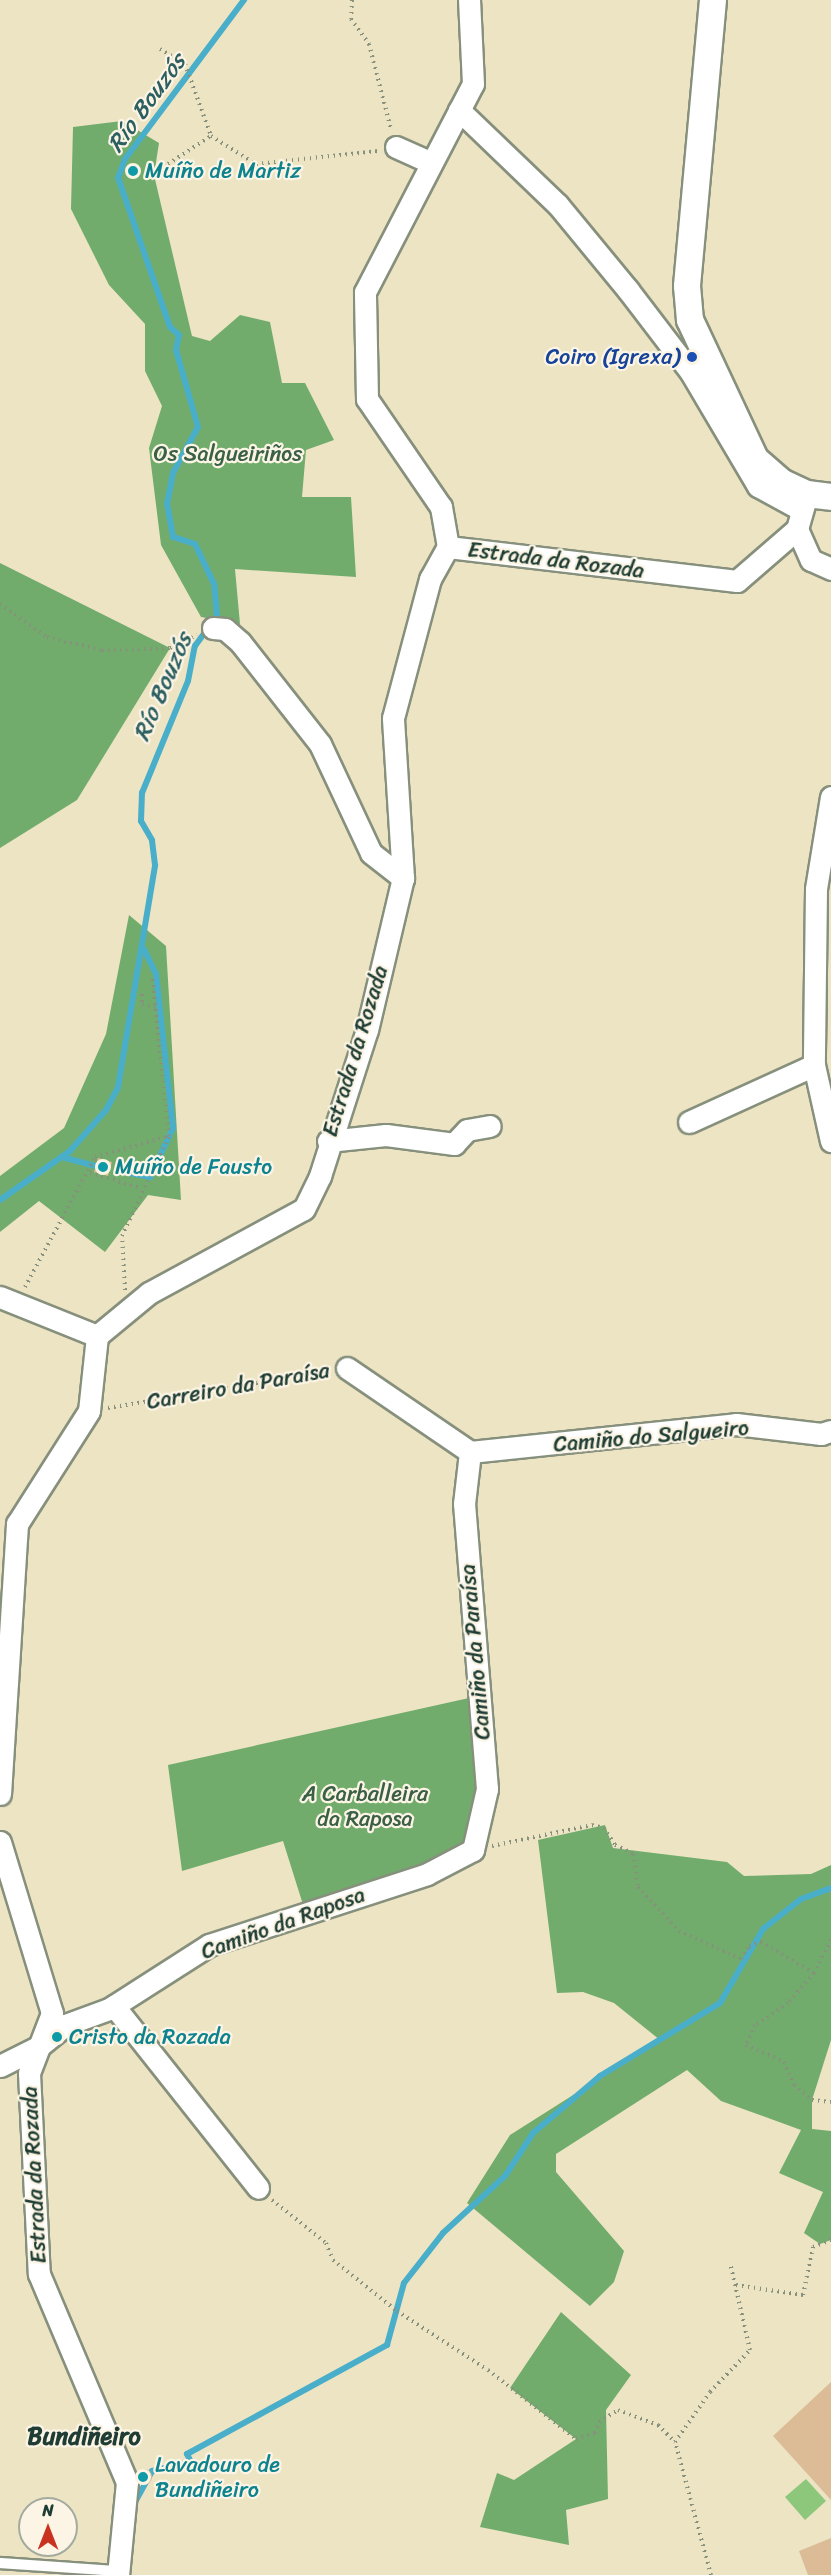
<!DOCTYPE html>
<meta charset="utf-8">
<style>
body{margin:0}
#map{position:relative;width:831px;height:2575px;overflow:hidden;background:#ede4c4;font-family:Sriracha,sans-serif}
div>[style]{position:absolute}
[style*='--x']{left:calc(var(--x)*1px);top:calc(var(--y)*1px);width:calc(var(--w)*1px);rotate:calc(var(--a)*1deg)}
.green>*{inset:0;background:#8cc77c}
.forest>*{inset:0;background:#71ac6c}
.stream>*{height:6px;margin:-3px;padding:0 3px;transform-origin:3px;border-radius:3px;background:#49aec9}
.building>*{inset:0;background:#dbbc96}
.round{border-radius:50%}
.path>*{height:4px;margin-top:-2px;transform-origin:0;background:repeating-linear-gradient(90deg,#86907c 0 1.5px,transparent 0 6px)}
.roads{filter:drop-shadow(2px 0 #86907c) drop-shadow(-2px 0 #86907c) drop-shadow(0 2px #86907c) drop-shadow(0 -2px #86907c)}
.service>*{height:10px;margin:-5px;padding:0 5px;transform-origin:5px;border-radius:5px;background:#fff}
.minor>*{height:21px;margin:-10.5px;padding:0 10.5px;transform-origin:10.5px;border-radius:10.5px;background:#fff}
.tertiary>*{height:26px;margin:-13px;padding:0 13px;transform-origin:13px;border-radius:13px;background:#fff}
.dots>*{width:16px;height:16px;translate:-50% -50%;box-sizing:border-box;border:3px solid #fcf5e5;border-radius:50%}
span{translate:-50% -50%;white-space:nowrap;text-align:center;line-height:1.15;-webkit-text-stroke:4.5px #fcf5e5;paint-order:stroke}
.culture-label{font-size:22px;color:#0d838f}
.left{translate:0 -50%;text-align:left}
.transit-label{font-size:22px;color:#164399}
.right{translate:-100% -50%;text-align:right}
.park-label{font-size:22px;color:#3a6046}
.street-label{font-size:22px;color:#1f3d34}
.water-label{font-size:24px;color:#2c5f61;font-style:italic}
.neighbourhood-label{font-size:24px;color:#1f3d34;font-weight:700}
.north{position:absolute;left:18px;top:2497px;width:60px;height:60px;box-sizing:border-box;background:#fcf5e5;border:2px solid #a4ab9e;border-radius:50%;rotate:0deg;font-size:16px;font-weight:700;line-height:24px;text-align:center;color:#1f3d34}
.north::after{content:'';display:block;margin:auto;width:21px;height:27px;background:#c8321e;clip-path:polygon(50% 0,100% 100%,50% 72%,0 100%)}
</style>
<div id="map">
<div class="green">
<div style="clip-path:polygon(806px 2479px,826px 2501px,805px 2520px,785px 2497px)"></div>
</div>
<div class="forest">
<div style="clip-path:polygon(122px 121px,159px 143px,154px 175px,192px 336px,210px 341px,240px 315px,270px 322px,282px 383px,305px 383px,334px 440px,306px 450px,302px 497px,351px 497px,356px 577px,235px 569px,240px 624px,201px 617px,161px 545px,149px 448px,162px 406px,145px 371px,145px 324px,109px 285px,71px 209px,73px 127px)"></div>
<div style="clip-path:polygon(0 563px,170px 648px,77px 800px,0 848px)"></div>
<div style="clip-path:polygon(129px 915px,166px 946px,181px 1200px,148px 1195px,105px 1252px,39px 1201px,0 1232px,0 1176px,64px 1128px,106px 1034px)"></div>
<div style="clip-path:polygon(478px 1696px,487px 1789px,473px 1850px,305px 1911px,283px 1841px,182px 1871px,168px 1765px)"></div>
<div style="clip-path:polygon(605px 1825px,613px 1848px,727px 1862px,744px 1876px,811px 1874px,831px 1865px,831px 2040px,812px 2100px,812px 2129px,831px 2131px,831px 2240px,820px 2244px,804px 2233px,823px 2192px,779px 2173px,801px 2130px,721px 2101px,687px 2070px,556px 2154px,556px 2172px,624px 2251px,614px 2282px,590px 2306px,467px 2203px,510px 2135px,660px 2040px,614px 2003px,583px 1992px,557px 1993px,538px 1840px)"></div>
<div style="clip-path:polygon(561px 2312px,631px 2375px,606px 2410px,608px 2499px,566px 2510px,569px 2545px,480px 2527px,497px 2473px,514px 2480px,576px 2439px,510px 2388px)"></div>
</div>
<div class="stream">
<div style="--x:62;--y:1157;--w:34;--a:15"></div>
<div style="--x:119;--y:1171;--w:32;--a:11"></div>
<div style="--x:150;--y:1177;--w:54;--a:-64.9"></div>
<div style="--x:173;--y:1128;--w:155;--a:-96.3"></div>
<div style="--x:156;--y:974;--w:28;--a:-116"></div>
<div style="--x:0;--y:1200;--w:85;--a:-35"></div>
<div style="--x:70;--y:1151;--w:55;--a:-48.7"></div>
<div style="--x:106;--y:1110;--w:26;--a:-62"></div>
<div style="--x:118;--y:1087;--w:225;--a:-80.5"></div>
<div style="--x:155;--y:865;--w:25;--a:-97"></div>
<div style="--x:152;--y:840;--w:22;--a:-120"></div>
<div style="--x:141;--y:821;--w:28;--a:-88"></div>
<div style="--x:142;--y:793;--w:121;--a:-67.7"></div>
<div style="--x:188;--y:681;--w:36;--a:-79"></div>
<div style="--x:195;--y:646;--w:37;--a:-54"></div>
<div style="--x:217;--y:616;--w:32;--a:-95"></div>
<div style="--x:214;--y:584;--w:44;--a:-115.4"></div>
<div style="--x:195;--y:544;--w:23;--a:-162"></div>
<div style="--x:173;--y:537;--w:34;--a:-100"></div>
<div style="--x:167;--y:504;--w:32;--a:-79"></div>
<div style="--x:173;--y:473;--w:52;--a:-61.5"></div>
<div style="--x:198;--y:427;--w:80;--a:-105.9"></div>
<div style="--x:176;--y:350;--w:15;--a:-79"></div>
<div style="--x:179;--y:335;--w:12;--a:-138"></div>
<div style="--x:170;--y:327;--w:158;--a:-109.2"></div>
<div style="--x:118;--y:178;--w:20;--a:-70"></div>
<div style="--x:125;--y:159;--w:199;--a:-53.2"></div>
<div style="--x:135;--y:2502;--w:35;--a:-61"></div>
<div style="--x:152;--y:2471;--w:40;--a:-13"></div>
<div style="--x:191;--y:2462;--w:9;--a:-117"></div>
<div style="--x:187;--y:2454;--w:228;--a:-28.6"></div>
<div style="--x:387;--y:2345;--w:64;--a:-74.7"></div>
<div style="--x:404;--y:2283;--w:63;--a:-52"></div>
<div style="--x:443;--y:2233;--w:84;--a:-42.6"></div>
<div style="--x:505;--y:2176;--w:51;--a:-56.9"></div>
<div style="--x:533;--y:2133;--w:88;--a:-40.4"></div>
<div style="--x:600;--y:2076;--w:140;--a:-31.3"></div>
<div style="--x:720;--y:2003;--w:86;--a:-59.8"></div>
<div style="--x:763;--y:1929;--w:48;--a:-38.3"></div>
<div style="--x:801;--y:1899;--w:32;--a:-20"></div>
</div>
<div class="building">
<div style="clip-path:polygon(98px 1158px,112px 1162px,108px 1176px,94px 1172px)"></div>
<div style="clip-path:polygon(831px 2382px,831px 2500px,773px 2436px)"></div>
<div class="round" style="left:136px;top:2469px;width:16px;height:16px"></div>
<div style="clip-path:polygon(831px 2538px,831px 2575px,808px 2575px,799px 2551px)"></div>
</div>
<div class="path">
<div style="--x:352;--y:0;--w:19;--a:93"></div>
<div style="--x:351;--y:19;--w:31;--a:54"></div>
<div style="--x:369;--y:44;--w:88;--a:75.5"></div>
<div style="--x:160;--y:49;--w:29;--a:31"></div>
<div style="--x:185;--y:64;--w:77;--a:70.1"></div>
<div style="--x:139;--y:168;--w:29;--a:-8"></div>
<div style="--x:168;--y:164;--w:51;--a:-33.1"></div>
<div style="--x:211;--y:136;--w:53;--a:31.9"></div>
<div style="--x:256;--y:164;--w:123;--a:-6.1"></div>
<div style="--x:0;--y:604;--w:57;--a:35.1"></div>
<div style="--x:47;--y:637;--w:57;--a:13.3"></div>
<div style="--x:102;--y:650;--w:68;--a:-1.7"></div>
<div style="--x:170;--y:648;--w:30;--a:-26"></div>
<div style="--x:142;--y:994;--w:11;--a:90"></div>
<div style="--x:142;--y:1005;--w:14;--a:12"></div>
<div style="--x:90;--y:1173;--w:52;--a:16.7"></div>
<div style="--x:25;--y:1287;--w:148;--a:-61.7"></div>
<div style="--x:95;--y:1157;--w:77;--a:-15.8"></div>
<div style="--x:125;--y:1290;--w:54;--a:-93.2"></div>
<div style="--x:122;--y:1236;--w:110;--a:-64.8"></div>
<div style="--x:169;--y:1136;--w:162;--a:-96"></div>
<div style="--x:108;--y:1408;--w:224;--a:-9.5"></div>
<div style="--x:492;--y:1846;--w:102;--a:-11.9"></div>
<div style="--x:592;--y:1825;--w:12;--a:14"></div>
<div style="--x:604;--y:1828;--w:20;--a:57"></div>
<div style="--x:615;--y:1845;--w:21;--a:25"></div>
<div style="--x:634;--y:1854;--w:33;--a:83"></div>
<div style="--x:638;--y:1887;--w:60;--a:47"></div>
<div style="--x:679;--y:1931;--w:68;--a:24.3"></div>
<div style="--x:741;--y:1959;--w:15;--a:-58"></div>
<div style="--x:749;--y:1946;--w:13;--a:-18"></div>
<div style="--x:761;--y:1942;--w:61;--a:30.3"></div>
<div style="--x:831;--y:1940;--w:37;--a:117"></div>
<div style="--x:814;--y:1973;--w:40;--a:131"></div>
<div style="--x:788;--y:2003;--w:40;--a:146"></div>
<div style="--x:755;--y:2025;--w:22;--a:114"></div>
<div style="--x:746;--y:2045;--w:42;--a:24.1"></div>
<div style="--x:784;--y:2062;--w:25;--a:67"></div>
<div style="--x:794;--y:2085;--w:23;--a:40"></div>
<div style="--x:812;--y:2100;--w:19;--a:6"></div>
<div style="--x:272;--y:2200;--w:69;--a:38.5"></div>
<div style="--x:326;--y:2243;--w:18;--a:68"></div>
<div style="--x:333;--y:2260;--w:82;--a:38.6"></div>
<div style="--x:397;--y:2311;--w:108;--a:33"></div>
<div style="--x:488;--y:2370;--w:112;--a:38.1"></div>
<div style="--x:576;--y:2439;--w:20;--a:-18"></div>
<div style="--x:595;--y:2433;--w:12;--a:-70"></div>
<div style="--x:599;--y:2422;--w:22;--a:-32"></div>
<div style="--x:618;--y:2410;--w:43;--a:20.6"></div>
<div style="--x:658;--y:2425;--w:24;--a:45"></div>
<div style="--x:736;--y:2285;--w:68;--a:8.5"></div>
<div style="--x:803;--y:2295;--w:49;--a:-78.2"></div>
<div style="--x:813;--y:2247;--w:19;--a:-21"></div>
<div style="--x:711;--y:2575;--w:138;--a:-105.1"></div>
<div style="--x:675;--y:2442;--w:61;--a:-55"></div>
<div style="--x:710;--y:2392;--w:58;--a:-46.4"></div>
<div style="--x:750;--y:2350;--w:89;--a:-102.9"></div>
</div>
<div class="roads">
<div class="service">
<div style="--x:0;--y:2563;--w:118;--a:3.9"></div>
</div>
<div class="minor">
<div style="--x:459;--y:110;--w:137;--a:43.8"></div>
<div style="--x:558;--y:205;--w:110;--a:50.5"></div>
<div style="--x:628;--y:290;--w:102;--a:52.6"></div>
<div style="--x:690;--y:371;--w:134;--a:59.4"></div>
<div style="--x:758;--y:486;--w:50;--a:28.6"></div>
<div style="--x:396;--y:147;--w:37;--a:24"></div>
<div style="--x:797;--y:529;--w:34;--a:66"></div>
<div style="--x:811;--y:560;--w:22;--a:24"></div>
<div style="--x:448;--y:547;--w:41;--a:-99.9"></div>
<div style="--x:441;--y:507;--w:131;--a:-124.4"></div>
<div style="--x:367;--y:399;--w:107;--a:-91.1"></div>
<div style="--x:365;--y:292;--w:234;--a:-62.6"></div>
<div style="--x:473;--y:84;--w:84;--a:-92.7"></div>
<div style="--x:213;--y:628;--w:12;--a:5"></div>
<div style="--x:225;--y:629;--w:20;--a:41"></div>
<div style="--x:240;--y:642;--w:130;--a:51.9"></div>
<div style="--x:320;--y:744;--w:120;--a:64.9"></div>
<div style="--x:371;--y:853;--w:41;--a:38"></div>
<div style="--x:831;--y:797;--w:93;--a:99.3"></div>
<div style="--x:816;--y:889;--w:176;--a:90.7"></div>
<div style="--x:814;--y:1065;--w:78;--a:77.4"></div>
<div style="--x:689;--y:1122;--w:137;--a:-24.5"></div>
<div style="--x:328;--y:1141;--w:58;--a:-5.9"></div>
<div style="--x:386;--y:1135;--w:69;--a:7.5"></div>
<div style="--x:454;--y:1144;--w:19;--a:-47"></div>
<div style="--x:467;--y:1130;--w:23;--a:-10"></div>
<div style="--x:0;--y:1297;--w:105;--a:21.9"></div>
<div style="--x:347;--y:1368;--w:149;--a:34.3"></div>
<div style="--x:470;--y:1452;--w:267;--a:-6"></div>
<div style="--x:736;--y:1424;--w:86;--a:6.7"></div>
<div style="--x:821;--y:1434;--w:10;--a:-17"></div>
<div style="--x:0;--y:1794;--w:271;--a:-86.4"></div>
<div style="--x:17;--y:1524;--w:134;--a:-57.5"></div>
<div style="--x:89;--y:1411;--w:75;--a:-83.9"></div>
<div style="--x:97;--y:1336;--w:67;--a:-39.6"></div>
<div style="--x:149;--y:1293;--w:176;--a:-28.5"></div>
<div style="--x:304;--y:1209;--w:37;--a:-64"></div>
<div style="--x:320;--y:1176;--w:153;--a:-72.2"></div>
<div style="--x:367;--y:1030;--w:156;--a:-76.7"></div>
<div style="--x:403;--y:878;--w:160;--a:-93.6"></div>
<div style="--x:393;--y:718;--w:144;--a:-75.1"></div>
<div style="--x:430;--y:579;--w:37;--a:-61"></div>
<div style="--x:448;--y:547;--w:291;--a:6.7"></div>
<div style="--x:737;--y:581;--w:79;--a:-40.9"></div>
<div style="--x:797;--y:529;--w:36;--a:-74"></div>
<div style="--x:0;--y:1842;--w:179;--a:73.1"></div>
<div style="--x:52;--y:2013;--w:64;--a:111"></div>
<div style="--x:29;--y:2073;--w:201;--a:87.2"></div>
<div style="--x:39;--y:2274;--w:226;--a:67.1"></div>
<div style="--x:127;--y:2482;--w:93;--a:95.5"></div>
<div style="--x:114;--y:2006;--w:232;--a:51.6"></div>
<div style="--x:0;--y:2066;--w:42;--a:-26.6"></div>
<div style="--x:38;--y:2047;--w:35;--a:-39"></div>
<div style="--x:65;--y:2025;--w:47;--a:-20"></div>
<div style="--x:109;--y:2009;--w:119;--a:-32.6"></div>
<div style="--x:209;--y:1945;--w:229;--a:-18"></div>
<div style="--x:427;--y:1874;--w:52;--a:-27.6"></div>
<div style="--x:473;--y:1850;--w:63;--a:-77.1"></div>
<div style="--x:487;--y:1789;--w:286;--a:-94.6"></div>
<div style="--x:464;--y:1504;--w:52;--a:-83.4"></div>
</div>
<div class="tertiary">
<div style="--x:713;--y:0;--w:287;--a:95.2"></div>
<div style="--x:687;--y:286;--w:34;--a:85"></div>
<div style="--x:690;--y:320;--w:153;--a:64.9"></div>
<div style="--x:755;--y:459;--w:35;--a:41"></div>
<div style="--x:781;--y:482;--w:29;--a:25"></div>
<div style="--x:807;--y:494;--w:24;--a:7"></div>
</div>
</div>
<div class="dots">
<div style="left:133px;top:171px;background:#0f9aa8"></div>
<div style="left:692px;top:357px;background:#1a4fb4"></div>
<div style="left:103px;top:1167px;background:#0f9aa8"></div>
<div style="left:57px;top:2037px;background:#0f9aa8"></div>
<div style="left:143px;top:2477px;background:#0f9aa8"></div>
</div>
<div class="culture-label">
<span class="left" style="left:145px;top:171px">Muíño de Martiz</span>
<span class="left" style="left:115px;top:1167px">Muíño de Fausto</span>
<span class="left" style="left:69px;top:2037px">Cristo da Rozada</span>
<span class="left" style="left:155px;top:2477px">Lavadouro de<br>Bundiñeiro</span>
</div>
<div class="transit-label">
<span class="right" style="left:680px;top:357px">Coiro (Igrexa)</span>
</div>
<div class="park-label">
<span style="left:228px;top:454px">Os Salgueiriños</span>
<span style="left:365px;top:1806px">A Carballeira<br>da Raposa</span>
</div>
<div class="street-label">
<span style="left:556px;top:560px;rotate:7deg">Estrada da Rozada</span>
<span style="left:355px;top:1051px;rotate:-73deg">Estrada da Rozada</span>
<span style="left:238px;top:1386px;rotate:-10deg">Carreiro da Paraísa</span>
<span style="left:651px;top:1436px;rotate:-5deg">Camiño do Salgueiro</span>
<span style="left:475px;top:1652px;rotate:-95deg">Camiño da Paraísa</span>
<span style="left:283px;top:1923px;rotate:-20deg">Camiño da Raposa</span>
<span style="left:34px;top:2175px;rotate:-93deg">Estrada da Rozada</span>
</div>
<div class="water-label">
<span style="left:147px;top:103px;rotate:-54deg">Río Bouzós</span>
<span style="left:163px;top:687px;rotate:-67deg">Río Bouzós</span>
</div>
<div class="neighbourhood-label">
<span style="left:84px;top:2437px">Bundiñeiro</span>
</div>
<div class="north">N</div>
</div>
